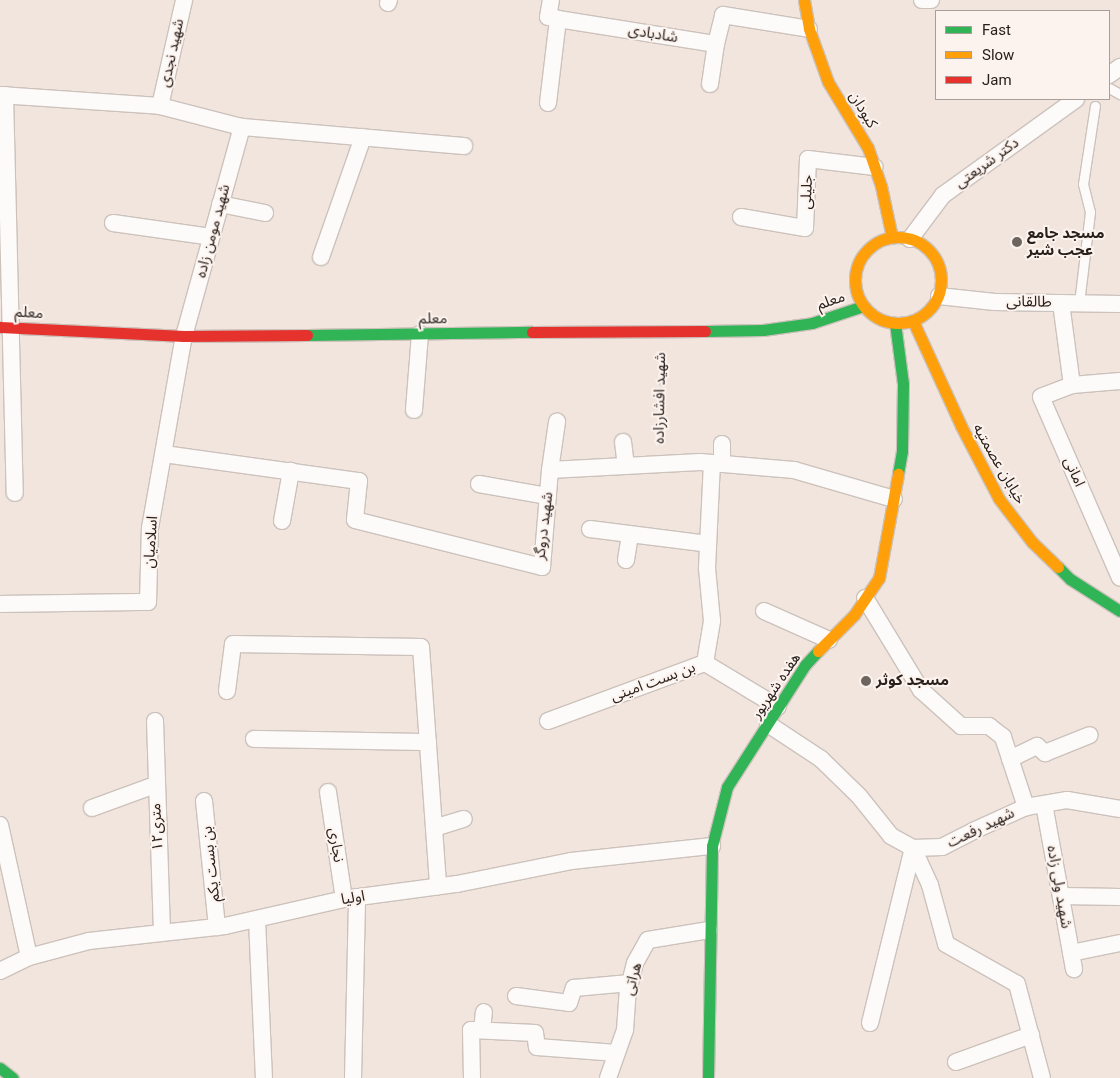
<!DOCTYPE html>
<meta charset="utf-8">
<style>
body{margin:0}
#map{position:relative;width:1120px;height:1078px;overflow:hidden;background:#f2e5de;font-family:Roboto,"Noto Sans Arabic",sans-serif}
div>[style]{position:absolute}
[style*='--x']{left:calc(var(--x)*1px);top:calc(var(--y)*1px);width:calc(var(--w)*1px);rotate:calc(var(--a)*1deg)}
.path>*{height:3px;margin-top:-1.5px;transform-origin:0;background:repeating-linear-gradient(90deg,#cec9c8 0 2.5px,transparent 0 5px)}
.roads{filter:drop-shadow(1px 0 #ccc2bc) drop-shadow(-1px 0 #ccc2bc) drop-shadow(0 1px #ccc2bc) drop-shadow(0 -1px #ccc2bc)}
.lane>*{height:9px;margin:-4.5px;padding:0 4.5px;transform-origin:4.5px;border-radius:4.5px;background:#fdfbfa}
.street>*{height:16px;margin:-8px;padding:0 8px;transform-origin:8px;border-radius:8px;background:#fdfbfa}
.fast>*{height:11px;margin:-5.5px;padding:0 5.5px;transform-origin:5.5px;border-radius:5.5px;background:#30b455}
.slow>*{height:11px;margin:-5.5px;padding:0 5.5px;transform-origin:5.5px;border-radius:5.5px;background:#ff9f0a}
.slow>.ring{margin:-5.5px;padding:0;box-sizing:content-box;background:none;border:11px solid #ff9f0a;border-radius:50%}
.jam>*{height:11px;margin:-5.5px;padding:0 5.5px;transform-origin:5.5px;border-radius:5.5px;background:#e5322d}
.dots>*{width:14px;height:14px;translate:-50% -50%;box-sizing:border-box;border:2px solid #fdf3ee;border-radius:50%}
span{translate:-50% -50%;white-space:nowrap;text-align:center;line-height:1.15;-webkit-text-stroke:4px #fdf3ee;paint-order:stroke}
.street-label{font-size:15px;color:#29201b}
.poi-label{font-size:15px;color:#29201b;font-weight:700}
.left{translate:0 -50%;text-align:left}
.legend{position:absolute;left:935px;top:10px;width:175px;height:90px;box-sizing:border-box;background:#fdf3ee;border:1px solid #a89f9a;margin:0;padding:6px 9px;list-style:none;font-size:15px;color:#29201b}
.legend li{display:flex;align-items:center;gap:10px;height:25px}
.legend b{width:25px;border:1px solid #a89f9a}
</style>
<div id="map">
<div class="path">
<div style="--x:659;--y:445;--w:93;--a:-88.8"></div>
</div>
<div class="roads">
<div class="lane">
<div style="--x:1109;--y:88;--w:13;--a:29"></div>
<div style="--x:1079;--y:303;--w:92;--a:-83.1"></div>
<div style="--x:1090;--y:212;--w:29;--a:-104"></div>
<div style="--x:1083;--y:184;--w:79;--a:-81.3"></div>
</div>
<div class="street">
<div style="--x:551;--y:0;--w:17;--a:100"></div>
<div style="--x:548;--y:17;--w:10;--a:11"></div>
<div style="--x:922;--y:0;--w:9;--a:0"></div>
<div style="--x:388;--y:3;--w:3;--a:-72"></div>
<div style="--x:1109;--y:75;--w:14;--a:-36"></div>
<div style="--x:710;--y:84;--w:40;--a:-81.5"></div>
<div style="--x:0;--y:95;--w:160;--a:3.9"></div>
<div style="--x:160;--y:106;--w:85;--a:14.4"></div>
<div style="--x:242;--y:127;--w:223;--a:4.9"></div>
<div style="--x:5;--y:95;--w:398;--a:88.6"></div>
<div style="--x:548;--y:103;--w:85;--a:-83.2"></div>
<div style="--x:558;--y:19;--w:160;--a:9"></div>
<div style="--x:716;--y:44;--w:30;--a:-76"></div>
<div style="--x:723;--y:15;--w:87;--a:9.2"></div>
<div style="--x:160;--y:106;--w:109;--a:-77.2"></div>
<div style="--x:220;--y:204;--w:46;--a:11.3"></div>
<div style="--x:741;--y:217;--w:65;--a:9.8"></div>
<div style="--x:805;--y:228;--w:69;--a:-87.5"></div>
<div style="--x:808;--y:159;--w:67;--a:6.8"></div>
<div style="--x:113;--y:223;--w:99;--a:8.1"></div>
<div style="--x:910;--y:239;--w:55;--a:-53.1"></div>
<div style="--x:943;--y:195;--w:164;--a:-35.8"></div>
<div style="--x:321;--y:257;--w:127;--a:-70.7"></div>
<div style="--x:939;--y:296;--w:56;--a:6.1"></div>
<div style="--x:995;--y:302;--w:125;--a:0.9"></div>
<div style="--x:1061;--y:303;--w:83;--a:82.4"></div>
<div style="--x:1072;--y:385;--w:48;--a:-4.8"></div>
<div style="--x:1072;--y:385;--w:33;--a:159"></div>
<div style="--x:1041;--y:397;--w:197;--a:66.4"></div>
<div style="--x:414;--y:410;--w:76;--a:-85.5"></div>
<div style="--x:623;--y:442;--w:24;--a:83"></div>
<div style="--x:164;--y:454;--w:197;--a:7.9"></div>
<div style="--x:359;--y:481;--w:39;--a:96"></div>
<div style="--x:355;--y:520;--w:193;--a:14.1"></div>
<div style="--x:542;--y:567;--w:97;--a:-85.3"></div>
<div style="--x:550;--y:470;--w:150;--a:-3.1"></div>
<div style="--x:700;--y:462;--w:94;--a:4.9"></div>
<div style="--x:794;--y:470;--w:104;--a:16.2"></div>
<div style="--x:722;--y:464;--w:20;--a:-90"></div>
<div style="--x:550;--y:470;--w:49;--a:-81.7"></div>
<div style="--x:479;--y:484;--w:70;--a:9.9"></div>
<div style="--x:282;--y:521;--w:51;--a:-79.8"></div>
<div style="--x:590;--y:529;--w:119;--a:7.2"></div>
<div style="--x:626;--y:560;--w:26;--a:-81"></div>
<div style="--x:865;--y:598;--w:108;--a:58.7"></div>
<div style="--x:921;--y:690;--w:54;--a:42"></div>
<div style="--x:961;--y:726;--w:28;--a:0"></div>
<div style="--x:989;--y:726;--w:18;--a:38"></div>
<div style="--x:1003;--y:737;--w:74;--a:71.8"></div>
<div style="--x:0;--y:604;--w:148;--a:-0.8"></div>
<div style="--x:148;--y:602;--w:74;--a:-88.5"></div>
<div style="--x:150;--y:528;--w:195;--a:-80"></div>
<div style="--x:184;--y:336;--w:217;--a:-74.5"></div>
<div style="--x:764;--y:611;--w:71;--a:24"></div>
<div style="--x:705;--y:663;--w:43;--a:-80.5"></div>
<div style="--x:712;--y:621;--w:53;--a:-95.4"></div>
<div style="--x:707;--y:568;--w:105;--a:-87.3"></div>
<div style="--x:227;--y:691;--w:47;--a:-82.7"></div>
<div style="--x:233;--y:644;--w:188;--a:0.9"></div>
<div style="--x:421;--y:647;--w:240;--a:85.9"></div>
<div style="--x:155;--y:721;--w:212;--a:88.1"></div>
<div style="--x:548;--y:721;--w:167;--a:-20.3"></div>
<div style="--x:705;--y:663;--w:85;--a:31.1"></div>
<div style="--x:768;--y:724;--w:64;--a:33.4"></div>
<div style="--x:821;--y:759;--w:53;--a:44.2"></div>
<div style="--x:859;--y:796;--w:51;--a:51.3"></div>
<div style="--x:891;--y:836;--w:25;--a:29"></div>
<div style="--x:913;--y:848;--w:29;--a:-2"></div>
<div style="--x:942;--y:847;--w:35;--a:-27"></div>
<div style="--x:973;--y:831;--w:58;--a:-24.4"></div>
<div style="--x:1026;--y:807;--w:42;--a:-9.7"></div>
<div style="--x:1067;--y:800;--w:54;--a:9.6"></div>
<div style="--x:254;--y:739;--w:174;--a:1"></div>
<div style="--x:1010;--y:759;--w:30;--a:-26"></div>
<div style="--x:1037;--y:746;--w:11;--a:41"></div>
<div style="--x:1045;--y:753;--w:48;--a:-21.8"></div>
<div style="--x:328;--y:792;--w:108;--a:81.5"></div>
<div style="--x:204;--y:801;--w:127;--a:84.1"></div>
<div style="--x:1044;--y:804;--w:168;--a:79.7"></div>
<div style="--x:92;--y:808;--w:67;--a:-20.1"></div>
<div style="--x:0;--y:825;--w:135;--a:77.6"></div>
<div style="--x:434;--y:828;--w:31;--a:-17"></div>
<div style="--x:1062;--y:896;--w:58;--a:1"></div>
<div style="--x:257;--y:919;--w:159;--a:87.5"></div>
<div style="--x:1071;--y:953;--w:50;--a:-11.5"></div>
<div style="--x:0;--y:971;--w:32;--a:-26"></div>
<div style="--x:29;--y:957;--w:62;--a:-14.9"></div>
<div style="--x:89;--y:941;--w:137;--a:-6.3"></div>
<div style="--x:225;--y:926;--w:122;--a:-12.8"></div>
<div style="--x:344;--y:899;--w:114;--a:-7.6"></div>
<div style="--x:457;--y:884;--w:116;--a:-11.4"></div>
<div style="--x:571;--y:861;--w:142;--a:-6.1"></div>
<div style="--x:516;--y:996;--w:53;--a:7.5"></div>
<div style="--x:569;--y:1003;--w:16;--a:-72"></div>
<div style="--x:574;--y:988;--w:56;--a:-5.1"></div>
<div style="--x:870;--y:1023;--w:180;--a:-76.2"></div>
<div style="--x:913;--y:848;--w:41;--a:65.3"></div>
<div style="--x:930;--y:885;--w:61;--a:74.8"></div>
<div style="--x:946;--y:944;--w:81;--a:29.4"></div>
<div style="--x:1017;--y:984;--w:97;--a:75.1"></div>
<div style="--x:482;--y:1030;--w:18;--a:-84"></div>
<div style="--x:956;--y:1062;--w:80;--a:-19.8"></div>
<div style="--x:353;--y:1078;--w:181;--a:-88.7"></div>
<div style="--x:472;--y:1078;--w:48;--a:-91.2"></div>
<div style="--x:471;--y:1030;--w:64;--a:2.7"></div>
<div style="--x:535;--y:1033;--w:14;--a:82"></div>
<div style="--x:537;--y:1047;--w:80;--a:4.3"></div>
<div style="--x:608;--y:1078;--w:51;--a:-70.5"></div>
<div style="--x:625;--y:1030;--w:39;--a:-86"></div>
<div style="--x:628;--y:991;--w:29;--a:-76"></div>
<div style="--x:635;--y:963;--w:26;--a:-61"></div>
<div style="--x:648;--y:940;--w:62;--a:-9.3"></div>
</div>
<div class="fast">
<div style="--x:895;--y:323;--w:62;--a:82.5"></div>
<div style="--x:903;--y:384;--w:67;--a:90.9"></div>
<div style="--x:902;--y:451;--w:23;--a:100"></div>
<div style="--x:705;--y:331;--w:58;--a:-1"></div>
<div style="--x:763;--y:330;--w:49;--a:-8.1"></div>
<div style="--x:812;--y:323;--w:54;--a:-18.4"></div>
<div style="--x:307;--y:335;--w:225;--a:-0.8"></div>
<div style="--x:1058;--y:567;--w:17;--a:45"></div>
<div style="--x:1070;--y:579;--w:59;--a:32.6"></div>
<div style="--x:0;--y:1068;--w:16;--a:38"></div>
<div style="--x:708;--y:1078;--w:232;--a:-89"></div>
<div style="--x:712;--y:846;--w:61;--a:-75.7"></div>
<div style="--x:727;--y:787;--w:145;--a:-57.4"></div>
<div style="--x:805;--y:665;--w:19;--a:-47"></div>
</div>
<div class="slow">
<div style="--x:804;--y:0;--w:29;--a:80"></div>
<div style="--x:809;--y:29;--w:56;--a:70.3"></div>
<div style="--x:828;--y:82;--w:77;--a:58.8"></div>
<div style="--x:868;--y:148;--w:40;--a:71.1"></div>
<div style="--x:881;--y:186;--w:52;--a:77.8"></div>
<div class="ring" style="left:855px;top:237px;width:75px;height:75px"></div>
<div style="--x:913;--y:321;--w:115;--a:65.4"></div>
<div style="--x:961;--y:426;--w:82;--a:62.5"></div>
<div style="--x:999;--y:499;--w:54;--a:52.5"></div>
<div style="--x:1032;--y:542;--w:36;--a:44"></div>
<div style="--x:818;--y:651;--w:51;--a:-45"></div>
<div style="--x:854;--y:615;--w:45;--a:-56"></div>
<div style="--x:879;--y:578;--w:106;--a:-79.6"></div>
</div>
<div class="jam">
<div style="--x:0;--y:327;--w:184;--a:2.8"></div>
<div style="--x:184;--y:336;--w:123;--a:-0.5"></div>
<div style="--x:532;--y:332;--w:173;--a:-0.3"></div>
</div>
</div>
<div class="dots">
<div style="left:1017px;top:242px;background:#6f655f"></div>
<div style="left:866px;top:681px;background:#6f655f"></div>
</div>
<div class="street-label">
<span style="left:653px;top:34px;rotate:9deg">شادبادی</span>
<span style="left:172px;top:53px;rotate:-78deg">شهید نجدی</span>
<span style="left:863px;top:110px;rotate:59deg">کبودان</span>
<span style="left:987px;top:163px;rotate:-36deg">دکتر شریعتی</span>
<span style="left:807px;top:192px;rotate:-87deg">جلیلی</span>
<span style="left:213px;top:231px;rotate:-75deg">شهید مومن زاده</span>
<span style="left:831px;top:301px;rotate:-19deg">معلم</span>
<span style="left:1029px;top:302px;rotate:1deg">طالقانی</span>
<span style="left:29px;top:313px;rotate:3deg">معلم</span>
<span style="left:433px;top:319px;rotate:-1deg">معلم</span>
<span style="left:660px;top:398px;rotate:-89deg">شهید افشارزاده</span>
<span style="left:999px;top:464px;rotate:60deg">خیابان عصمتیه</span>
<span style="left:1074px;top:472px;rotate:66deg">امانی</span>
<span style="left:544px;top:526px;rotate:-83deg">شهید دروگر</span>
<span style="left:151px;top:542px;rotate:-86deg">اسلامیان</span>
<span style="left:653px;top:682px;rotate:-20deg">بن بست امینی</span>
<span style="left:776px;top:686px;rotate:-56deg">هفده شهریور</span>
<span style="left:157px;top:827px;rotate:-93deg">۱۲متری</span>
<span style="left:981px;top:828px;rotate:-26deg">شهید رفعت</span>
<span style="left:336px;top:845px;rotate:81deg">نجاری</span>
<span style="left:211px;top:864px;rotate:-96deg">بن بست یکم</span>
<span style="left:1059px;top:887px;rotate:80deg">شهید ولی زاده</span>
<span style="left:353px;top:898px;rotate:-9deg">اولیا</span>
<span style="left:633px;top:979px;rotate:-75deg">هراتی</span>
</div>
<div class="poi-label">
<span class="left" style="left:1027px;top:242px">مسجد جامع<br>عجب شیر</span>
<span class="left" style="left:876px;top:681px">مسجد کوثر</span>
</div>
<ul class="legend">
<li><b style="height:6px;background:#30b455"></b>Fast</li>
<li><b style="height:6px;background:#ff9f0a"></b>Slow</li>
<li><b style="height:6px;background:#e5322d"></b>Jam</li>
</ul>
</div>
